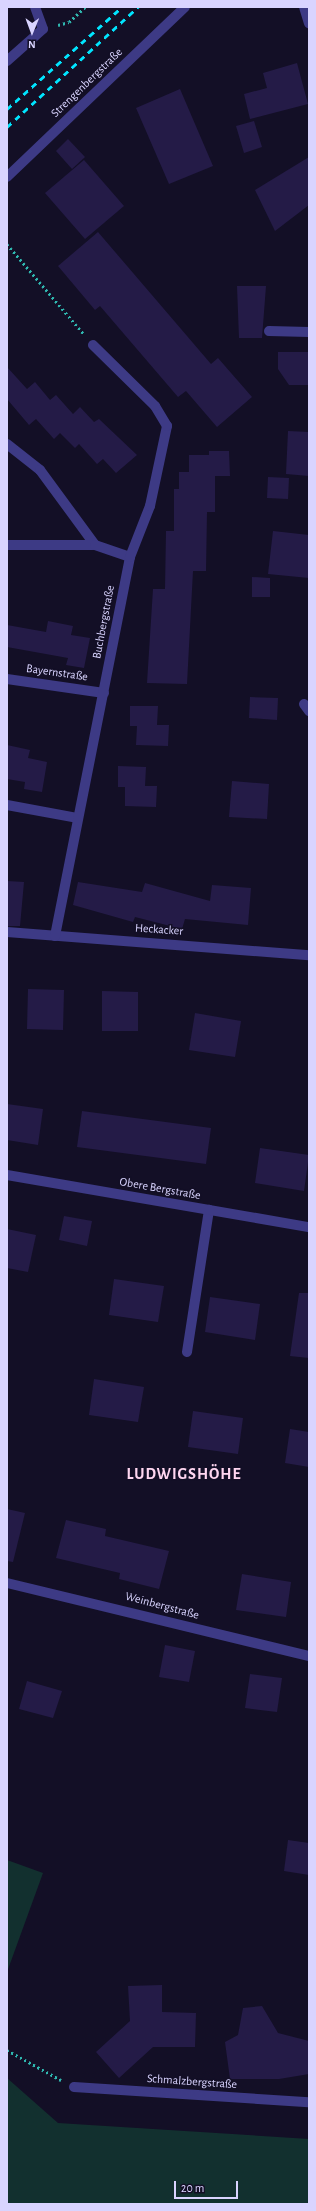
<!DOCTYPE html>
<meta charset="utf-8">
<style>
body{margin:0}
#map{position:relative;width:316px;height:2211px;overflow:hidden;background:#130f26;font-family:"Alegreya Sans",sans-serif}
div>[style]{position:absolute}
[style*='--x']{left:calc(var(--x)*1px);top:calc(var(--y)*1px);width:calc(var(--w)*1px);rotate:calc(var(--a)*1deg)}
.green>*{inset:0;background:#12302f}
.building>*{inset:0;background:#241b47}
.path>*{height:2.5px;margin-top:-1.25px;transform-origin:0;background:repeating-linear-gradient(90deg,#2fb8b0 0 2px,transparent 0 5px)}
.service>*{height:10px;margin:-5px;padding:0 5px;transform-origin:5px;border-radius:5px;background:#3d3a85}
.minor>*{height:10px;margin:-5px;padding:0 5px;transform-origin:5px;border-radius:5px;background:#3d3a85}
.rail>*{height:3px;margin-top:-1.5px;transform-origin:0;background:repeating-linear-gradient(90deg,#00e5ff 0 6px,transparent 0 11px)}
span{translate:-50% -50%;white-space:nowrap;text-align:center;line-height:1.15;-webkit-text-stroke:3px #130f26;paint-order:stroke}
.street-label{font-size:12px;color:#d9d4ff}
.district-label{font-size:16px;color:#ffd6f0;font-weight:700;letter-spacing:1px}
.frame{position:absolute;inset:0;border:8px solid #d9d4ff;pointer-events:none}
.north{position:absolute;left:12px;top:12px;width:40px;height:40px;-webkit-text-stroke:3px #130f26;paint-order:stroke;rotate:181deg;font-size:11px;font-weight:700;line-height:16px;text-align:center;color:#d9d4ff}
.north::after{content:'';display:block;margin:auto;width:14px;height:18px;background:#d9d4ff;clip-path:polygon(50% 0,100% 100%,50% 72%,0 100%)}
.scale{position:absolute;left:174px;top:2181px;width:64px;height:18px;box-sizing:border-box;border:2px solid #d9d4ff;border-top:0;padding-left:5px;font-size:12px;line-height:14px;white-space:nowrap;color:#d9d4ff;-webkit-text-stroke:3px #130f26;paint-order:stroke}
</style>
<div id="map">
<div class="green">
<div style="clip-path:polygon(7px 1860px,43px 1873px,7px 1972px)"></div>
<div style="clip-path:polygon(7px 2078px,58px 2123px,309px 2139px,309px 2204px,7px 2204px)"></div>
</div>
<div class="building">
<div style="clip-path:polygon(297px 63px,308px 104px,250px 119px,244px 94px,267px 88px,263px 73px)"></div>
<div style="clip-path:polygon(180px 89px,213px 166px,169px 184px,136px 108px)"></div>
<div style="clip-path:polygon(254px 121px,262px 147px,244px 153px,236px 126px)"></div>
<div style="clip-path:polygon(68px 139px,85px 157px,72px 169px,56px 151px)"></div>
<div style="clip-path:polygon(309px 157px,309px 205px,275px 231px,255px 190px)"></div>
<div style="clip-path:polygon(84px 160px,124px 206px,85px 239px,45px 193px)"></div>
<div style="clip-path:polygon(98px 232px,211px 364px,218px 358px,252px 397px,217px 427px,186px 391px,178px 397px,100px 306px,95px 310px,58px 266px)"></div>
<div style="clip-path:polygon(237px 286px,266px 286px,262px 338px,239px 338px)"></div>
<div style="clip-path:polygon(278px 352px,309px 352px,309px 385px,289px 385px,278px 369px)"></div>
<div style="clip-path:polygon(7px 367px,27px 389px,35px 382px,50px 400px,56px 395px,73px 414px,80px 407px,94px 422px,99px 419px,137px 455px,116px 473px,103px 459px,97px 464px,79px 444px,75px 448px,60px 433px,54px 439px,36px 419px,29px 425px,7px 399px)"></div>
<div style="clip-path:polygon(288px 431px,309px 432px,309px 476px,286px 474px)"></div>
<div style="clip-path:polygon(209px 451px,229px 451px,230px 476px,215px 476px,215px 512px,207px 512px,206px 571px,193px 571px,187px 684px,147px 683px,153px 589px,165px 589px,166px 531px,174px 531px,174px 489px,179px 489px,179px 472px,189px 472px,189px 455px,209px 455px)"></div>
<div style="clip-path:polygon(268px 477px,289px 478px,288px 499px,267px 498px)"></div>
<div style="clip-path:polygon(273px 531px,309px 535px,309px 578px,268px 574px)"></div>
<div style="clip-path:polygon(252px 577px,270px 578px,270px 597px,252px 597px)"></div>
<div style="clip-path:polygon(48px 621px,73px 626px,71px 635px,90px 638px,84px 668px,66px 665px,68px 658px,7px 647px,7px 625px,46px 632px)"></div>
<div style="clip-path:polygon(250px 697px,278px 698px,277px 720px,249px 718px)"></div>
<div style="clip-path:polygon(130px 706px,158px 706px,157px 725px,169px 725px,168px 746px,136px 745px,137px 726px,130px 726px)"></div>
<div style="clip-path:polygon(7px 745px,30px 750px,28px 758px,47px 762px,42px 792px,24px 789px,25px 782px,7px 779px)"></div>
<div style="clip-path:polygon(118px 766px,146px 767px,145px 786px,157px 786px,156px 807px,125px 806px,125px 787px,118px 787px)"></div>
<div style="clip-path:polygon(232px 781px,269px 784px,267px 819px,229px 817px)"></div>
<div style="clip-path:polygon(7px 881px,24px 882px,20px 926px,7px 926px)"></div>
<div style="clip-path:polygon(78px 882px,142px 892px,145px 883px,210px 901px,212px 885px,251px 888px,248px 925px,185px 919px,182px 929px,135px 917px,133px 922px,73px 905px)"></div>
<div style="clip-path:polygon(28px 989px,64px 990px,63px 1030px,27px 1029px)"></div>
<div style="clip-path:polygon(102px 991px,138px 992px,138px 1031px,102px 1031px)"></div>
<div style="clip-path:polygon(195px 1013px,241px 1021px,235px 1057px,189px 1050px)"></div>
<div style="clip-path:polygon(7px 1104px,43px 1109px,38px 1145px,7px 1140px)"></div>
<div style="clip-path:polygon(82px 1111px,211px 1128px,206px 1164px,77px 1147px)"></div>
<div style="clip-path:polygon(260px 1148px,309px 1155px,304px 1191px,255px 1183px)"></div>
<div style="clip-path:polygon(64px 1216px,92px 1221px,87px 1246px,59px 1240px)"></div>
<div style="clip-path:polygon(7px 1229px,36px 1235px,28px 1272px,7px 1268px)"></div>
<div style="clip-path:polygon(114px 1279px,164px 1286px,158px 1322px,109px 1315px)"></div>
<div style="clip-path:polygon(299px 1293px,309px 1293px,309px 1358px,290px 1356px)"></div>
<div style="clip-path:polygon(210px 1297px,260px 1304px,255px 1340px,205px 1332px)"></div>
<div style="clip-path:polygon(94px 1379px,144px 1387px,138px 1422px,89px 1415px)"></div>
<div style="clip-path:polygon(193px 1411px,243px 1418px,238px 1454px,188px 1447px)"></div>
<div style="clip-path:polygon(290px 1429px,309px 1432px,309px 1467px,285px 1463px)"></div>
<div style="clip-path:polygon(7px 1509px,25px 1513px,13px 1562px,7px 1561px)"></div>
<div style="clip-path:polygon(66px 1520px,106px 1529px,105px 1536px,169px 1551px,159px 1589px,119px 1579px,120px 1573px,56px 1558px)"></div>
<div style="clip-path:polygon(242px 1574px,291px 1582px,286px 1617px,236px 1610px)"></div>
<div style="clip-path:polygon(165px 1645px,195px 1651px,189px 1682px,159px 1677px)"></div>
<div style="clip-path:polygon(250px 1674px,282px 1678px,277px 1712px,245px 1708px)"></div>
<div style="clip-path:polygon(27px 1681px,62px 1691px,53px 1718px,19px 1709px)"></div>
<div style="clip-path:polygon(288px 1840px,309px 1843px,309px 1875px,284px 1871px)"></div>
<div style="clip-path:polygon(162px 1985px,162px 2012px,196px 2013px,195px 2047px,153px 2047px,119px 2078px,96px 2052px,130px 2021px,128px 1986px)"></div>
<div style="clip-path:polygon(262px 2006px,278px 2033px,309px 2041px,309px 2074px,279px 2079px,230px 2079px,225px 2042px,238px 2035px,243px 2008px)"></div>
</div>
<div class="path">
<div style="--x:58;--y:25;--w:11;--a:-15"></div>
<div style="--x:69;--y:22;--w:22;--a:-43"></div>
<div style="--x:7;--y:244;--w:118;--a:49.5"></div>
<div style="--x:7;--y:2050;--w:62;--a:29.1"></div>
</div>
<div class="service">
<div style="--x:269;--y:331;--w:40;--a:1.4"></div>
<div style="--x:7;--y:444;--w:42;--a:38.2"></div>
<div style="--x:40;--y:470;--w:93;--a:53.7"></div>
<div style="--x:7;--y:545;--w:88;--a:0"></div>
<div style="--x:95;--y:545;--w:37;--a:19"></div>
<div style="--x:7;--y:679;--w:98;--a:8.2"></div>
<div style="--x:304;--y:704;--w:9;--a:54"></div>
<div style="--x:7;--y:805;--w:71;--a:10.5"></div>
<div style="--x:187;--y:1352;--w:144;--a:-81.2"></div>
</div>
<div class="minor">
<div style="--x:304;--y:7;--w:17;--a:73"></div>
<div style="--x:7;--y:61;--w:48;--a:-41.6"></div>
<div style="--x:43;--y:29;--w:23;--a:-110"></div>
<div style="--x:7;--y:177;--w:246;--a:-43.7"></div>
<div style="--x:7;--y:932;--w:303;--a:4.4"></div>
<div style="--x:55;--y:936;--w:386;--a:-78.8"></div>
<div style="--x:130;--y:557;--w:55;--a:-68.6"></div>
<div style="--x:150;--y:506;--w:82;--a:-78"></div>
<div style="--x:167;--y:426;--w:23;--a:-121"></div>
<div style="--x:155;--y:406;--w:87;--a:-135.5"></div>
<div style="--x:7;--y:1175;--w:306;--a:9.8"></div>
<div style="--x:7;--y:1583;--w:311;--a:13.6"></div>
<div style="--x:74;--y:2087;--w:235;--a:3.7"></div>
</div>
<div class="rail">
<div style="--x:7;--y:109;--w:154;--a:-41.6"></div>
<div style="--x:7;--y:127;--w:178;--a:-42.5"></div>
</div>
<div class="street-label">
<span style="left:87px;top:83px;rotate:-44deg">Strengenbergstraße</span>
<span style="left:104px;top:622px;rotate:-79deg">Buchbergstraße</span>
<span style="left:57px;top:673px;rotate:8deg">Bayernstraße</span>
<span style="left:159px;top:930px;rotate:4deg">Heckacker</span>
<span style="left:160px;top:1189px;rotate:10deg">Obere Bergstraße</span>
<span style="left:162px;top:1606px;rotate:15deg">Weinbergstraße</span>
<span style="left:192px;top:2082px;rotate:4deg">Schmalzbergstraße</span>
</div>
<div class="district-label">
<span style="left:184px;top:1474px">LUDWIGSHÖHE</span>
</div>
<div class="frame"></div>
<div class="north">N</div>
<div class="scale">20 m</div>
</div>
